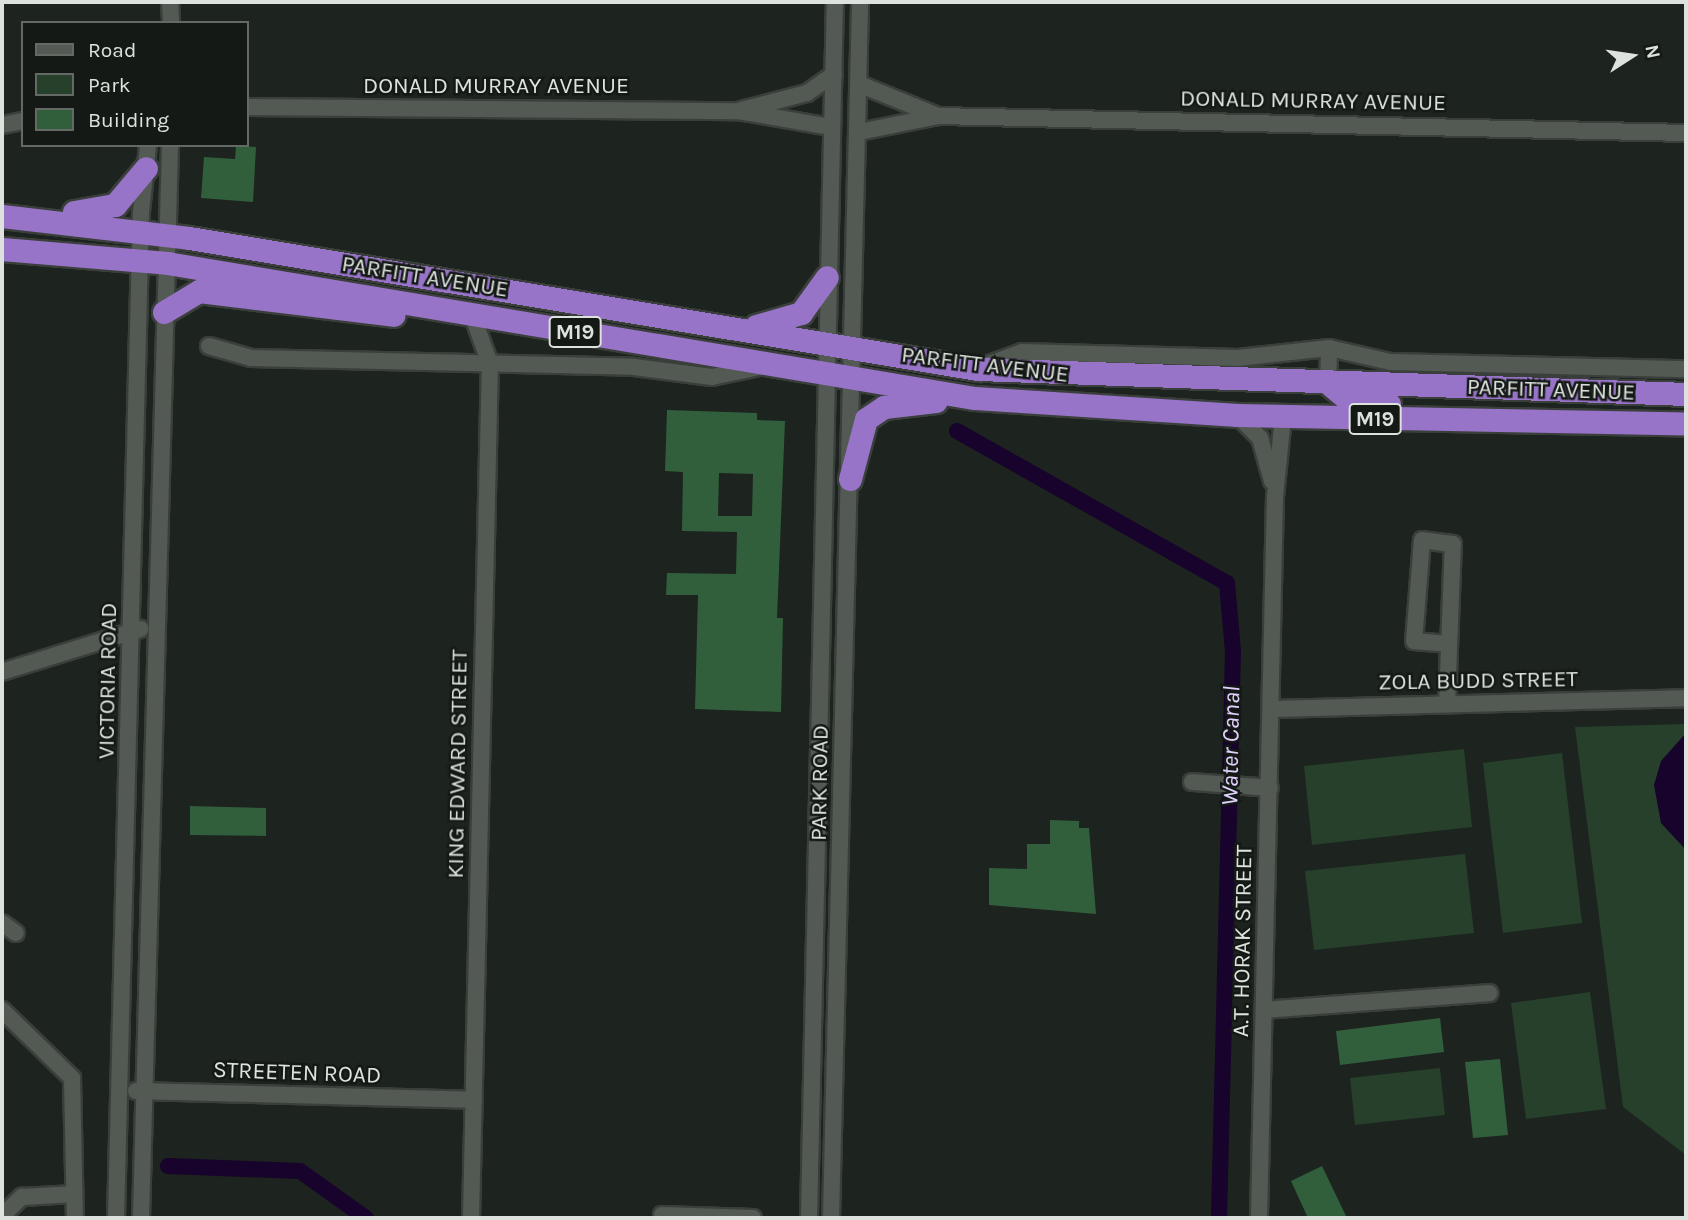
<!DOCTYPE html>
<style>
body{margin:0}
#map{position:relative;width:1688px;height:1220px;overflow:hidden;background:#1d231e;font-family:Karla,sans-serif}
div>[style]{position:absolute}
[style*='--x']{left:calc(var(--x)*1px);top:calc(var(--y)*1px);width:calc(var(--w)*1px);rotate:calc(var(--a)*1deg)}
.green>*{inset:0;background:#26402c}
.water>*{inset:0;background:#17032b}
.canal>*{height:16px;margin:-8px;padding:0 8px;transform-origin:8px;border-radius:8px;background:#17032b}
.building>*{inset:0;background:#315f3c}
.roads{filter:drop-shadow(2px 0 #3b3f3c) drop-shadow(-2px 0 #3b3f3c) drop-shadow(0 2px #3b3f3c) drop-shadow(0 -2px #3b3f3c)}
.minor>*{height:16px;margin:-8px;padding:0 8px;transform-origin:8px;border-radius:8px;background:#535a54}
.highway>*{height:23px;margin:-11.5px;padding:0 11.5px;transform-origin:11.5px;border-radius:11.5px;background:#9874c8}
span{translate:-50% -50%;white-space:nowrap;text-align:center;line-height:1.15;-webkit-text-stroke:5px #141915;paint-order:stroke}
.shield-label span{padding:2px 5px;background:#141915;border:2px solid;border-radius:5px;-webkit-text-stroke-width:0}
.shield-label{font-size:21px;color:#dee2df;font-weight:700}
.street-label{font-size:23px;color:#dee2df}
.water-label{font-size:24px;color:#e2d1ff;font-style:italic}
.frame{position:absolute;inset:0;border:4px solid #dee2df;pointer-events:none}
.legend{position:absolute;left:21px;top:21px;width:228px;height:126px;box-sizing:border-box;background:#141915;border:2px solid #656966;margin:0;padding:9px 12px;list-style:none;font-size:21px;color:#dee2df}
.legend li{display:flex;align-items:center;gap:14px;height:35px}
.legend b{width:35px;border:2px solid #656966}
.north{position:absolute;left:1597px;top:21px;width:70px;height:70px;-webkit-text-stroke:5px #141915;paint-order:stroke;rotate:78deg;font-size:19px;font-weight:700;line-height:28px;text-align:center;color:#dee2df}
.north::after{content:'';display:block;margin:auto;width:24px;height:32px;background:#dee2df;clip-path:polygon(50% 0,100% 100%,50% 72%,0 100%)}
</style>
<div id="map">
<div class="green">
<div style="clip-path:polygon(1686px 724px,1686px 1155px,1623px 1107px,1575px 727px)"></div>
<div style="clip-path:polygon(1464px 749px,1472px 827px,1312px 845px,1304px 766px)"></div>
<div style="clip-path:polygon(1562px 753px,1582px 923px,1503px 933px,1483px 763px)"></div>
<div style="clip-path:polygon(1465px 854px,1474px 933px,1314px 950px,1305px 871px)"></div>
<div style="clip-path:polygon(1590px 992px,1606px 1109px,1526px 1119px,1511px 1003px)"></div>
<div style="clip-path:polygon(1440px 1068px,1445px 1115px,1355px 1125px,1350px 1078px)"></div>
</div>
<div class="water">
<div style="clip-path:polygon(1686px 733px,1686px 850px,1661px 823px,1654px 785px,1661px 761px)"></div>
</div>
<div class="canal">
<div style="--x:957;--y:431;--w:310;--a:29.4"></div>
<div style="--x:1227;--y:583;--w:69;--a:85"></div>
<div style="--x:1233;--y:652;--w:566;--a:91.42"></div>
<div style="--x:168;--y:1166;--w:132;--a:2.2"></div>
<div style="--x:300;--y:1171;--w:81;--a:35.5"></div>
</div>
<div class="building">
<div style="clip-path:polygon(236px 146px,256px 147px,253px 202px,201px 198px,204px 157px,235px 159px)"></div>
<div style="clip-path:polygon(evenodd,667px 410px,757px 413px,757px 420px,785px 421px,777px 618px,783px 618px,781px 712px,695px 709px,698px 595px,666px 595px,667px 573px,736px 574px,737px 532px,682px 531px,683px 472px,665px 471px,667px 410px,719px 473px,753px 474px,752px 516px,718px 516px,719px 473px)"></div>
<div style="clip-path:polygon(190px 806px,266px 808px,266px 836px,190px 835px)"></div>
<div style="clip-path:polygon(1050px 820px,1079px 821px,1079px 828px,1089px 828px,1096px 914px,989px 905px,989px 868px,1027px 869px,1027px 844px,1050px 844px)"></div>
<div style="clip-path:polygon(1440px 1018px,1444px 1052px,1340px 1065px,1336px 1031px)"></div>
<div style="clip-path:polygon(1500px 1059px,1508px 1135px,1473px 1138px,1465px 1062px)"></div>
<div style="clip-path:polygon(1322px 1166px,1347px 1218px,1308px 1218px,1291px 1181px)"></div>
</div>
<div class="roads">
<div class="minor">
<div style="--x:170;--y:2;--w:21;--a:87"></div>
<div style="--x:859;--y:84;--w:85;--a:22.1"></div>
<div style="--x:247;--y:107;--w:491;--a:0.5"></div>
<div style="--x:738;--y:111;--w:93;--a:9.9"></div>
<div style="--x:741;--y:110;--w:68;--a:-14.4"></div>
<div style="--x:807;--y:93;--w:33;--a:-35"></div>
<div style="--x:2;--y:125;--w:21;--a:-11"></div>
<div style="--x:859;--y:132;--w:81;--a:-11.4"></div>
<div style="--x:938;--y:116;--w:748;--a:1.3"></div>
<div style="--x:209;--y:346;--w:44;--a:15.9"></div>
<div style="--x:251;--y:358;--w:383;--a:1.3"></div>
<div style="--x:634;--y:367;--w:79;--a:7.3"></div>
<div style="--x:712;--y:377;--w:58;--a:-11.9"></div>
<div style="--x:984;--y:366;--w:40;--a:-20.2"></div>
<div style="--x:1022;--y:352;--w:216;--a:1.6"></div>
<div style="--x:1238;--y:358;--w:92;--a:-6.3"></div>
<div style="--x:1329;--y:348;--w:63;--a:12.9"></div>
<div style="--x:1390;--y:362;--w:296;--a:1.4"></div>
<div style="--x:1328;--y:383;--w:35;--a:-88"></div>
<div style="--x:1237;--y:415;--w:33;--a:45"></div>
<div style="--x:1260;--y:438;--w:45;--a:74.4"></div>
<div style="--x:2;--y:672;--w:145;--a:-17.3"></div>
<div style="--x:1447;--y:704;--w:160;--a:-87.9"></div>
<div style="--x:1453;--y:544;--w:31;--a:-173"></div>
<div style="--x:1422;--y:540;--w:101;--a:94.5"></div>
<div style="--x:1414;--y:641;--w:35;--a:5"></div>
<div style="--x:1272;--y:709;--w:414;--a:-1.5"></div>
<div style="--x:1192;--y:782;--w:78;--a:4.4"></div>
<div style="--x:2;--y:923;--w:17;--a:36"></div>
<div style="--x:2;--y:1010;--w:98;--a:44.2"></div>
<div style="--x:72;--y:1078;--w:140;--a:88.8"></div>
<div style="--x:1264;--y:1010;--w:226;--a:-4.3"></div>
<div style="--x:136;--y:1091;--w:338;--a:1.5"></div>
<div style="--x:662;--y:1215;--w:91;--a:1.9"></div>
<div style="--x:2;--y:1216;--w:28;--a:-44"></div>
<div style="--x:22;--y:1197;--w:52;--a:-3.3"></div>
<div style="--x:116;--y:1218;--w:1006;--a:-88.58"></div>
<div style="--x:141;--y:212;--w:67;--a:-84"></div>
<div style="--x:141;--y:1218;--w:1073;--a:-88.45"></div>
<div style="--x:471;--y:1218;--w:854;--a:-88.73"></div>
<div style="--x:490;--y:364;--w:53;--a:-109.8"></div>
<div style="--x:809;--y:1218;--w:1216;--a:-88.78"></div>
<div style="--x:831;--y:1218;--w:1216;--a:-88.63"></div>
<div style="--x:1259;--y:1218;--w:721;--a:-88.73"></div>
<div style="--x:1275;--y:497;--w:80;--a:-84.3"></div>
</div>
<div class="highway">
<div style="--x:74;--y:212;--w:42;--a:-9.7"></div>
<div style="--x:115;--y:205;--w:48;--a:-50"></div>
<div style="--x:2;--y:216;--w:188;--a:6.7"></div>
<div style="--x:189;--y:238;--w:800;--a:9.43"></div>
<div style="--x:978;--y:369;--w:708;--a:2.02"></div>
<div style="--x:2;--y:249;--w:166;--a:4.8"></div>
<div style="--x:167;--y:263;--w:819;--a:9.49"></div>
<div style="--x:975;--y:398;--w:263;--a:3.7"></div>
<div style="--x:1237;--y:415;--w:449;--a:1.1"></div>
<div style="--x:164;--y:312;--w:41;--a:-31"></div>
<div style="--x:199;--y:291;--w:196;--a:7"></div>
<div style="--x:756;--y:326;--w:47;--a:-16.1"></div>
<div style="--x:801;--y:313;--w:44;--a:-54.2"></div>
<div style="--x:1328;--y:383;--w:30;--a:40"></div>
<div style="--x:1351;--y:402;--w:38;--a:3"></div>
<div style="--x:850;--y:479;--w:62;--a:-75.1"></div>
<div style="--x:866;--y:419;--w:22;--a:-34"></div>
<div style="--x:884;--y:407;--w:52;--a:-6.6"></div>
</div>
</div>
<div class="shield-label">
<span style="left:575px;top:332px">M19</span>
<span style="left:1375px;top:419px">M19</span>
</div>
<div class="street-label">
<span style="left:496px;top:86px">DONALD MURRAY AVENUE</span>
<span style="left:1313px;top:101px;rotate:1deg">DONALD MURRAY AVENUE</span>
<span style="left:425px;top:277px;rotate:9deg">PARFITT AVENUE</span>
<span style="left:985px;top:365px;rotate:7deg">PARFITT AVENUE</span>
<span style="left:1551px;top:390px;rotate:2deg">PARFITT AVENUE</span>
<span style="left:108px;top:681px;rotate:-89deg">VICTORIA ROAD</span>
<span style="left:1478px;top:681px;rotate:-1deg">ZOLA BUDD STREET</span>
<span style="left:458px;top:764px;rotate:-89deg">KING EDWARD STREET</span>
<span style="left:820px;top:783px;rotate:-89deg">PARK ROAD</span>
<span style="left:1243px;top:941px;rotate:-89deg">A.T. HORAK STREET</span>
<span style="left:297px;top:1073px;rotate:2deg">STREETEN ROAD</span>
</div>
<div class="water-label">
<span style="left:1231px;top:746px;rotate:-89deg">Water Canal</span>
</div>
<div class="frame"></div>
<ul class="legend">
<li><b style="height:9px;background:#535a54"></b>Road</li>
<li><b style="height:19px;background:#26402c"></b>Park</li>
<li><b style="height:19px;background:#315f3c"></b>Building</li>
</ul>
<div class="north">N</div>
</div>
